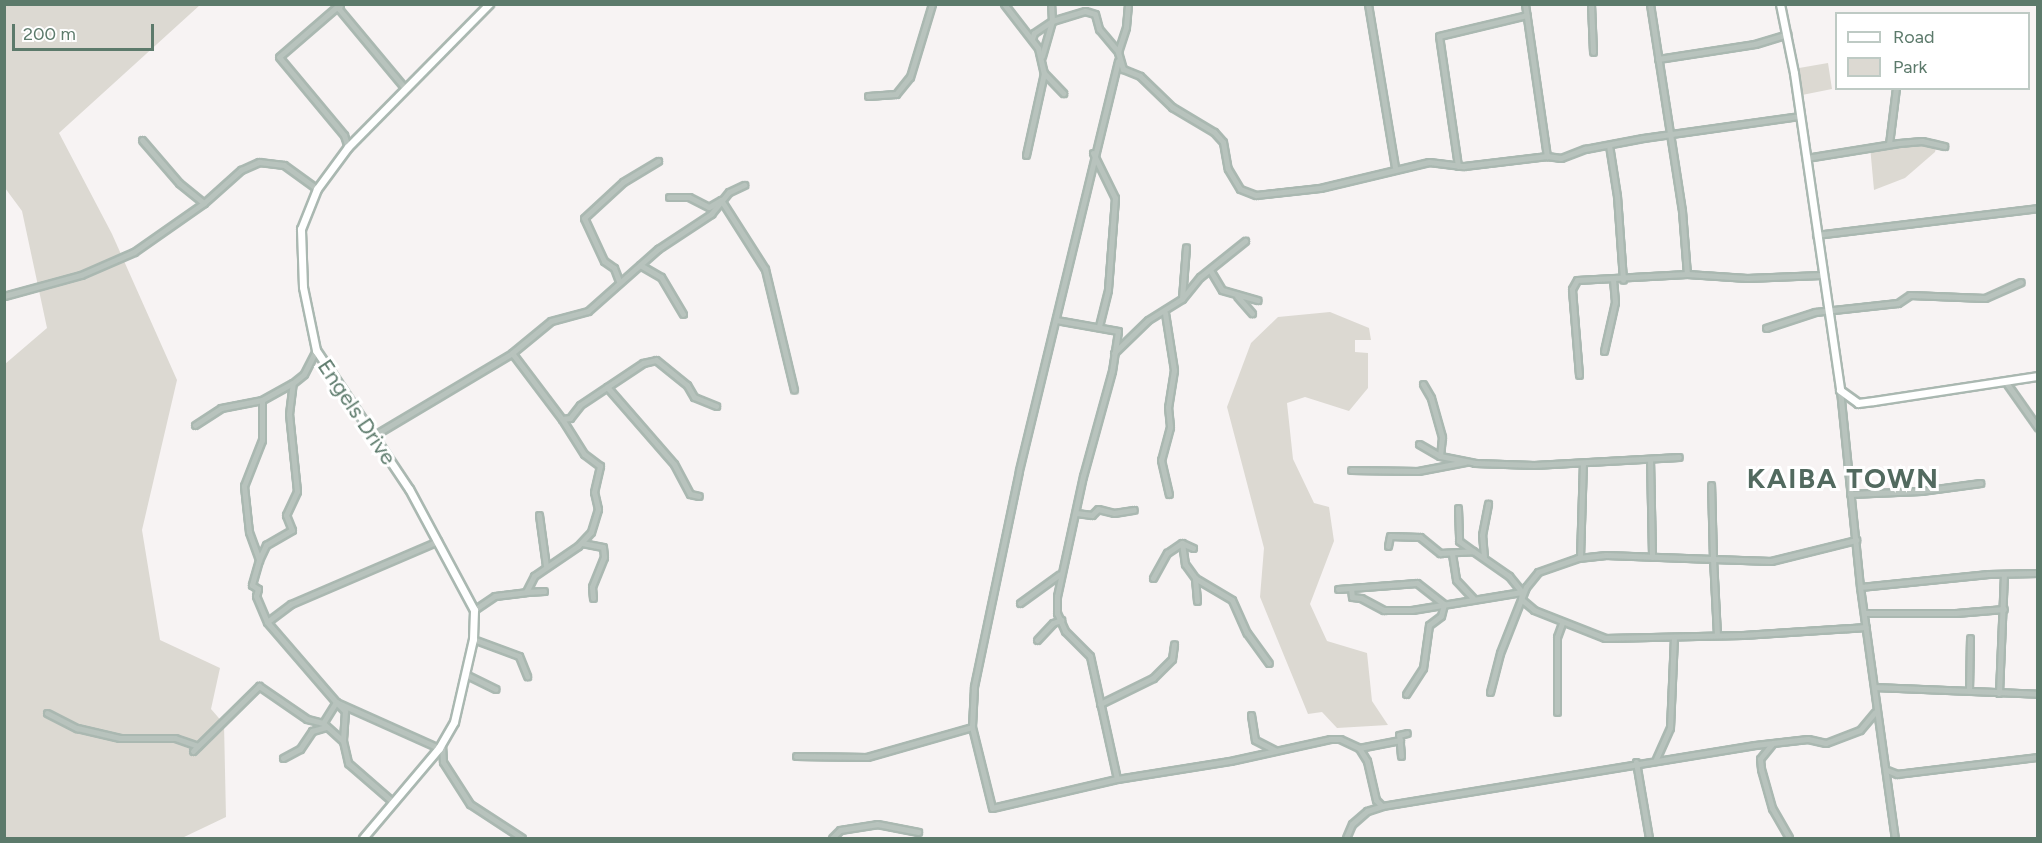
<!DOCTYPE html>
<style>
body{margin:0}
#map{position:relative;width:2042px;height:843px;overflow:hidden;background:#f7f3f3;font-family:Figtree,sans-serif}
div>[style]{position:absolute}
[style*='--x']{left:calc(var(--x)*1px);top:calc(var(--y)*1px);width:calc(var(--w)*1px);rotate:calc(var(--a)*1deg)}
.green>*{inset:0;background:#dcd9d2}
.roads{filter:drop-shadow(2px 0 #aab8b1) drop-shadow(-2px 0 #aab8b1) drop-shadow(0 2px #aab8b1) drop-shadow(0 -2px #aab8b1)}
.street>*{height:5px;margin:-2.5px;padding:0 2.5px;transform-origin:2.5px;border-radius:2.5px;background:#b8c3bd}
.secondary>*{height:7px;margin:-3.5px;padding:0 3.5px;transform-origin:3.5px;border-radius:3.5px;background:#fff}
span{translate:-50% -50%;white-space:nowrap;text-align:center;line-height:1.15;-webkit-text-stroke:6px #fff;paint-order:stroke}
.street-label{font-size:22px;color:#5c7a6b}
.district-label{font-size:28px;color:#526a5f;font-weight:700;letter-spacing:1.5px}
.frame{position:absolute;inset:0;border:6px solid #5c7a6b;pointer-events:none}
.legend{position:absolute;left:1835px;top:12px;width:195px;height:78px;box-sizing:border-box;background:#fff;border:2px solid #becac4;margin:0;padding:8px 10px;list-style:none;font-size:18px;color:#5c7a6b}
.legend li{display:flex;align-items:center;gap:12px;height:30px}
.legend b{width:30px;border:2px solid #becac4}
.scale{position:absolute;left:12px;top:24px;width:142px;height:27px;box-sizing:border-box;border:3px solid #5c7a6b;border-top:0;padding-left:8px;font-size:18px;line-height:21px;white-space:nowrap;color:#5c7a6b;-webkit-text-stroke:4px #fff;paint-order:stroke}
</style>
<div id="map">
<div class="green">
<div style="clip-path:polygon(5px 5px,200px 5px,59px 133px,112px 234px,177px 380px,142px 530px,160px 640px,220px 668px,211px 709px,224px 724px,226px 817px,182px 838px,5px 838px,5px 364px,47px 328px,22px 211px,5px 188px)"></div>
<div style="clip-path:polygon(1828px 63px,1832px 89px,1802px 95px,1799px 68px)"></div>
<div style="clip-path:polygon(1933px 139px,1938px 140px,1935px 152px,1905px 178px,1874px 190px,1870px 146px)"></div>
<div style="clip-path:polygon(1330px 312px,1369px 328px,1371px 340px,1355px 340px,1355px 352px,1368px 353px,1368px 388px,1349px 411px,1305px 397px,1287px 403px,1293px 459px,1314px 503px,1329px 507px,1334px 541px,1310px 604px,1327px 641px,1367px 653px,1372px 701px,1388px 725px,1337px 728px,1322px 712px,1308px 714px,1260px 597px,1264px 548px,1227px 407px,1251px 343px,1278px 317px)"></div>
</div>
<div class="roads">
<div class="street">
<div style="--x:1004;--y:4;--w:56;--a:52.3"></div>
<div style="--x:1038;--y:48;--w:26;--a:77"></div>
<div style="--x:1044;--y:73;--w:28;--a:46"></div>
<div style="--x:1368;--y:4;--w:165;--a:80.6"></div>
<div style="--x:1525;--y:4;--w:154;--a:81.8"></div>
<div style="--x:1591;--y:4;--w:48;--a:87.6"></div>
<div style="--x:1650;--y:4;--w:209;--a:81.2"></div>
<div style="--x:1682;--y:211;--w:63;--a:85.5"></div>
<div style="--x:339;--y:5;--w:79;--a:139.1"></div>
<div style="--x:279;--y:57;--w:102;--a:50.2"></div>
<div style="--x:344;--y:135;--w:13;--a:72"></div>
<div style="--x:340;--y:5;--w:4;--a:104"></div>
<div style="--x:339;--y:9;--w:102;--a:50.2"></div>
<div style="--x:1032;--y:39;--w:6;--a:-72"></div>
<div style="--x:1034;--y:33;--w:22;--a:-34"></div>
<div style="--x:1052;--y:21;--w:34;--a:-17"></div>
<div style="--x:1085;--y:11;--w:10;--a:17"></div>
<div style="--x:1095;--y:14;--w:16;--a:75"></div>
<div style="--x:1099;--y:29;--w:30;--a:50"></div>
<div style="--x:1118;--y:52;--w:18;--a:74"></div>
<div style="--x:1123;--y:69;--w:18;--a:22"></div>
<div style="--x:1140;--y:76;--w:45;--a:44.1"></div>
<div style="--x:1172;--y:107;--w:49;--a:30.8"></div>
<div style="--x:1214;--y:132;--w:13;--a:48"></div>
<div style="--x:1223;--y:142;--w:27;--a:80"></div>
<div style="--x:1228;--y:169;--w:23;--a:59"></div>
<div style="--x:1240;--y:189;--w:17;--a:21"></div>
<div style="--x:1256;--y:195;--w:64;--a:-6.2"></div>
<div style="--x:1320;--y:188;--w:112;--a:-13.4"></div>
<div style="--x:1429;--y:162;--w:35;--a:7"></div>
<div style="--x:1464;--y:166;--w:84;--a:-6.9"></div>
<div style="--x:1547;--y:156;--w:14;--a:8"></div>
<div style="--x:1561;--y:158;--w:26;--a:-21"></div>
<div style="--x:1585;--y:149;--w:59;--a:-10.7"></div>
<div style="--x:1643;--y:138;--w:159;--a:-8"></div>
<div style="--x:1118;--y:52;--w:26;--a:-72"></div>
<div style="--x:1126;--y:27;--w:23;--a:-85"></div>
<div style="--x:1042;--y:56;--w:36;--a:-74"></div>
<div style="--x:1052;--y:21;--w:17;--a:-93"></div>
<div style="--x:1658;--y:59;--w:98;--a:-8.8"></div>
<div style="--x:1755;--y:44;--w:34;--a:-17"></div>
<div style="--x:1118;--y:61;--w:422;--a:103.6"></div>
<div style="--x:1019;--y:471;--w:221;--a:101.8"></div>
<div style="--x:974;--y:687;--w:40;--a:92.9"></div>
<div style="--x:972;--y:727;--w:83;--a:76.1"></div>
<div style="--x:992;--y:808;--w:128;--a:-13.1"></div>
<div style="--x:1117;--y:779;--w:114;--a:-9.1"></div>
<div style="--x:1230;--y:761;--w:102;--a:-12.4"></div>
<div style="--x:1330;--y:739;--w:10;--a:0"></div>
<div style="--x:1340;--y:739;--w:21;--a:25"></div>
<div style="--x:1359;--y:748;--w:15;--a:58"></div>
<div style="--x:1367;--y:761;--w:40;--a:77"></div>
<div style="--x:1376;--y:800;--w:8;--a:45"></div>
<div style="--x:868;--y:96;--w:28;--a:-4"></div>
<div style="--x:896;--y:94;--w:22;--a:-51"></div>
<div style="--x:910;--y:77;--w:76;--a:-73.2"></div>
<div style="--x:142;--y:140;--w:57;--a:49.3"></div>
<div style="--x:179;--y:183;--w:32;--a:39"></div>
<div style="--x:204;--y:203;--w:50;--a:-41.7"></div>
<div style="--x:241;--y:170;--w:20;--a:-24"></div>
<div style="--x:259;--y:162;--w:25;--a:7"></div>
<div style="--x:284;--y:165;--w:41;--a:36"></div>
<div style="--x:1889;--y:144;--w:56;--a:-82.9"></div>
<div style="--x:1609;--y:145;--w:52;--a:81.1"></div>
<div style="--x:1617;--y:196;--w:84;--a:85.9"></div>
<div style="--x:1093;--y:153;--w:50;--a:63.9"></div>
<div style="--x:1115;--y:198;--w:92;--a:94.4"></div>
<div style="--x:1108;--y:290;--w:38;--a:104"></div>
<div style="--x:1026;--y:155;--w:84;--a:-77.6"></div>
<div style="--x:1806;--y:158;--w:94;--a:-9.2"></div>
<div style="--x:1899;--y:143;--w:23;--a:-5"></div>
<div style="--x:1922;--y:141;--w:23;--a:13"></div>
<div style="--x:1458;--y:166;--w:131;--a:-98.3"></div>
<div style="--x:1439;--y:36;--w:90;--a:-13.4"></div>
<div style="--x:669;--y:197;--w:20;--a:0"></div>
<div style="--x:689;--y:197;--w:22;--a:27"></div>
<div style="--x:709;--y:207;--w:14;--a:-30"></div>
<div style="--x:721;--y:200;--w:82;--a:57.5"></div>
<div style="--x:765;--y:269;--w:124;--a:76.5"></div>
<div style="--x:1816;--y:235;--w:224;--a:-6.9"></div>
<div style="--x:640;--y:265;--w:24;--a:30"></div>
<div style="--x:661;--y:277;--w:43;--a:59.3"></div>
<div style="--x:1210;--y:270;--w:23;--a:59"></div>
<div style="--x:1222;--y:290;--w:37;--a:16"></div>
<div style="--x:619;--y:281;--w:14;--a:-111"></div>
<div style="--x:614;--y:268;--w:12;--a:-145"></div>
<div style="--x:604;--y:261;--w:47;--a:-114.9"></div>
<div style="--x:584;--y:218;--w:53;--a:-42.7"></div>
<div style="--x:623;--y:182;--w:41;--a:-31"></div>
<div style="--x:4;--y:296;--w:80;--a:-15.3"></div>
<div style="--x:81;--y:275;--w:58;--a:-23.5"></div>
<div style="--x:134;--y:252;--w:85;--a:-35"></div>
<div style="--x:1237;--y:296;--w:23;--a:49"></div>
<div style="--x:1182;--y:298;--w:51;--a:-85.5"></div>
<div style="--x:1165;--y:313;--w:58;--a:81"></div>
<div style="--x:1174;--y:370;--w:37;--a:99"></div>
<div style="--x:1168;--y:407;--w:20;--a:84"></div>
<div style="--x:1170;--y:427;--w:34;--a:105"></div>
<div style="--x:1161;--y:460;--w:35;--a:77"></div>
<div style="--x:1056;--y:320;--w:63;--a:10.1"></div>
<div style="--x:1118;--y:331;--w:40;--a:98.5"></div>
<div style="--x:1112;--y:371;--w:109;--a:105.4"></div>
<div style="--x:1083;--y:476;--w:123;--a:102.2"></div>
<div style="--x:1057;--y:596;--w:17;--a:90"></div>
<div style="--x:1057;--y:613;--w:20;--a:66"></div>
<div style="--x:1065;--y:631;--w:35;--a:45"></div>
<div style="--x:1090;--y:656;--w:126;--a:77.6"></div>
<div style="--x:1766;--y:328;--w:52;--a:-18.1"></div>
<div style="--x:1815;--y:312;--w:83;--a:-6.2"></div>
<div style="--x:1898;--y:303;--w:14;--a:-34"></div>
<div style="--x:1910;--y:295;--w:75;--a:2.3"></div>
<div style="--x:1985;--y:298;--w:39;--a:-24"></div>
<div style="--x:1604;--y:351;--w:50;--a:-77.3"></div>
<div style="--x:1615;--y:302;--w:21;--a:-95"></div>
<div style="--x:512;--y:353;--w:83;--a:52.9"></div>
<div style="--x:562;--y:419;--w:8;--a:-7"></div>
<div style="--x:570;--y:418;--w:16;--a:-52"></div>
<div style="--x:580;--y:405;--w:76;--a:-33.7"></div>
<div style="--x:643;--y:363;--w:13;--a:-13"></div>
<div style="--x:656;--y:360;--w:40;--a:39"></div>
<div style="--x:687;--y:385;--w:14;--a:60"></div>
<div style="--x:694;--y:397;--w:24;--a:22"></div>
<div style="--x:1114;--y:353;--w:47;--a:-44.1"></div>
<div style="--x:1148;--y:320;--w:40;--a:-32"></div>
<div style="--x:1182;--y:299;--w:28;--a:-51"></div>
<div style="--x:1200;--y:277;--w:58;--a:-38.7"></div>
<div style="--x:1579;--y:375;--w:86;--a:-94.7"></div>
<div style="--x:1572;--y:289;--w:10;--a:-61"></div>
<div style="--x:1577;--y:280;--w:110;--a:-3.1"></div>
<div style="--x:1687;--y:274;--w:60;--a:3.8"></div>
<div style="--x:1747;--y:278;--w:74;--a:-2.3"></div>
<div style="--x:2005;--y:381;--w:57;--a:54.9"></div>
<div style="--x:1423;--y:384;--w:16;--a:60"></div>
<div style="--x:1431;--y:398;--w:41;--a:74.2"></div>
<div style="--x:1442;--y:437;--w:19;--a:96"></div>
<div style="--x:1440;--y:456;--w:36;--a:11"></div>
<div style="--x:1475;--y:463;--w:59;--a:1.9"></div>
<div style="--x:1534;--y:465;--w:145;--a:-3.2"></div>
<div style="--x:607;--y:387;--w:102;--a:49"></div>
<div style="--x:674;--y:464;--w:34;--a:62"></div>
<div style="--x:690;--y:494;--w:9;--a:13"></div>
<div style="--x:1840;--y:390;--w:198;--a:84.2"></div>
<div style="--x:1860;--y:587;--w:253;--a:82.1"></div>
<div style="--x:262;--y:400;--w:40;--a:90"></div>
<div style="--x:262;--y:440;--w:49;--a:111.4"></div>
<div style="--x:244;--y:486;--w:46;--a:83.8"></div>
<div style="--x:249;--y:532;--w:30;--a:70"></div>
<div style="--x:259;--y:560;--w:26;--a:106"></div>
<div style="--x:252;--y:585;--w:7;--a:34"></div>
<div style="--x:258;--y:589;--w:7;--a:106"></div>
<div style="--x:256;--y:596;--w:28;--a:67"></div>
<div style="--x:267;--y:622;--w:106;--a:49.2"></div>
<div style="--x:336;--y:702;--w:113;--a:24.1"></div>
<div style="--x:195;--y:425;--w:31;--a:-33"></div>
<div style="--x:221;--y:408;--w:42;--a:-11"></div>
<div style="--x:262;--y:400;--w:35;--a:-29"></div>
<div style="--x:293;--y:383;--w:14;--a:-39"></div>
<div style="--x:304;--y:374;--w:27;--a:-63"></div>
<div style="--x:373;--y:436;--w:162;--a:-30.8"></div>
<div style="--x:512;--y:353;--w:50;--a:-39.4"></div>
<div style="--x:551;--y:321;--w:38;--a:-15"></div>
<div style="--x:588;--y:311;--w:94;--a:-41.5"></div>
<div style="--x:658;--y:249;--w:64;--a:-33.4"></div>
<div style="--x:711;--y:214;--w:28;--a:-51"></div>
<div style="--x:729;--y:192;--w:17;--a:-25"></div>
<div style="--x:1419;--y:444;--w:24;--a:30"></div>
<div style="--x:1650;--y:459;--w:98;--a:88.8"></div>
<div style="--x:1351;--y:470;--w:67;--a:0.9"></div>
<div style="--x:1418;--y:471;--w:48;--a:-10.8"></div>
<div style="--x:1850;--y:494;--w:71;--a:-2.4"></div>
<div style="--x:1921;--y:491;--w:60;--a:-7.7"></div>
<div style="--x:1458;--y:508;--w:33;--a:88"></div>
<div style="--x:1459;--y:541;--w:17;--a:36"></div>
<div style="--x:1076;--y:513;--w:16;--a:7"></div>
<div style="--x:1092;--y:515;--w:8;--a:-45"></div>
<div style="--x:1098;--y:509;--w:16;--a:14"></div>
<div style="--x:1114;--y:513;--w:20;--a:-9"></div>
<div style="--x:539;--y:515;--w:51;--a:82.2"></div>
<div style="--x:582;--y:543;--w:21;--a:11"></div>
<div style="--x:603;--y:547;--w:10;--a:84"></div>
<div style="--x:604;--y:557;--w:32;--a:112"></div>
<div style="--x:592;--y:587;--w:11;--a:85"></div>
<div style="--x:1388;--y:546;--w:10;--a:-79"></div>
<div style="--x:1390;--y:536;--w:30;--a:2"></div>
<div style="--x:1420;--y:537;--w:26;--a:39"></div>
<div style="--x:1440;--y:553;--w:33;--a:-3"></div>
<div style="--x:1473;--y:551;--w:44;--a:34.8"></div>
<div style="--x:1509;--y:576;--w:21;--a:51"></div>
<div style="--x:1522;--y:592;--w:7;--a:98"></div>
<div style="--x:1521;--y:599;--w:17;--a:40"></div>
<div style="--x:1534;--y:610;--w:76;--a:21.5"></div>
<div style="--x:1605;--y:638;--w:138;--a:-1.2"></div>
<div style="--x:1743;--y:635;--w:123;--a:-3.7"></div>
<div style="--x:1193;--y:548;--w:12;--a:-156"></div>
<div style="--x:1182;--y:543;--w:21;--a:82"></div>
<div style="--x:1185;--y:564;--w:17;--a:54"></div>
<div style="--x:1195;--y:578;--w:23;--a:85"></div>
<div style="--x:1452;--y:554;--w:26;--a:81"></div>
<div style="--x:1456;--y:580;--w:25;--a:47"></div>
<div style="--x:1484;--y:557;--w:22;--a:-95"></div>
<div style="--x:1482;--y:535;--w:32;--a:-79"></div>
<div style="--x:1580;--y:557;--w:94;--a:-88.2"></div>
<div style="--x:259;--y:560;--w:17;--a:-65"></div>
<div style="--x:266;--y:545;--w:30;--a:-30"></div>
<div style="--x:292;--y:530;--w:16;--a:-112"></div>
<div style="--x:286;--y:515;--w:26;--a:-65"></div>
<div style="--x:297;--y:491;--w:77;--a:-95.9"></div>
<div style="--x:289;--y:414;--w:31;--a:-83"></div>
<div style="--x:1153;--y:578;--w:29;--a:-61"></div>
<div style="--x:1167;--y:553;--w:18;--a:-34"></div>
<div style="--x:1195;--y:578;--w:43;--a:30.7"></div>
<div style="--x:1232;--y:600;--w:36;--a:66"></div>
<div style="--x:1247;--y:633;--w:37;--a:54"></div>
<div style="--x:1860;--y:587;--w:129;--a:-5.8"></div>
<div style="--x:1988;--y:574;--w:50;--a:-1.1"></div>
<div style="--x:1351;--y:588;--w:9;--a:84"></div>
<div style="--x:1352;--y:597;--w:9;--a:6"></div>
<div style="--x:1361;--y:598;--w:26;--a:28"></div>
<div style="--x:1384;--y:610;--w:28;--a:0"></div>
<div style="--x:1412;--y:610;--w:111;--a:-9.3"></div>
<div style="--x:1338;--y:589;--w:79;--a:-4.3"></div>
<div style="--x:1417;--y:583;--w:34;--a:38"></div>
<div style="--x:1444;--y:604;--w:12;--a:104"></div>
<div style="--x:1441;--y:616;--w:15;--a:143"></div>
<div style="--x:1429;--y:625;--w:43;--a:97.9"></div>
<div style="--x:1423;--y:668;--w:31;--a:123"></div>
<div style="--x:526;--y:592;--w:18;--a:-3"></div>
<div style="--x:1020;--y:603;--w:49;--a:-35.9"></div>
<div style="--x:474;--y:610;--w:25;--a:-34"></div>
<div style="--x:495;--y:596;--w:31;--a:-7"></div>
<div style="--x:526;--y:592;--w:18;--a:-63"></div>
<div style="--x:534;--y:576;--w:53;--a:-34.3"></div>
<div style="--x:578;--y:546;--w:19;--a:-47"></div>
<div style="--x:591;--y:532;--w:24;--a:-73"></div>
<div style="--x:598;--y:509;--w:17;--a:-103"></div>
<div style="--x:594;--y:492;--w:27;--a:-77"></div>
<div style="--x:600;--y:466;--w:20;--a:-143"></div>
<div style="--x:584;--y:454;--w:41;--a:-122.2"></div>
<div style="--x:1866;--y:613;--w:90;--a:0"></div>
<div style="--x:1956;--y:613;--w:48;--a:-4.8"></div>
<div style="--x:267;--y:622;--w:30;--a:-37"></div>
<div style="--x:291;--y:604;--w:160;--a:-23.2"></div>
<div style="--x:1717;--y:635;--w:76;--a:-93"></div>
<div style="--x:1713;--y:559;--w:58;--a:2"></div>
<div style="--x:1771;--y:561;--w:88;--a:-13.9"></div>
<div style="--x:473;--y:639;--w:49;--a:20.3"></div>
<div style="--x:519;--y:656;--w:22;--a:68"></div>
<div style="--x:1037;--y:640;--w:23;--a:-47"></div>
<div style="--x:1053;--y:623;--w:9;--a:-21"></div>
<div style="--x:465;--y:674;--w:34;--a:26"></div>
<div style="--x:1874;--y:687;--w:164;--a:2.4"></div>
<div style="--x:1969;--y:690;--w:52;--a:-88.9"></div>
<div style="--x:1490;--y:692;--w:40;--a:-75.6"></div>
<div style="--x:1500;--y:653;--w:71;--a:-68.5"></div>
<div style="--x:1526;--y:587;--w:19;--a:-51"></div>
<div style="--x:1538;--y:572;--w:42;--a:-19.3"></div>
<div style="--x:1578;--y:558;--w:28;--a:-6"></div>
<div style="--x:1606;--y:555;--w:107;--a:2.1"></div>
<div style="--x:1713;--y:559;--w:74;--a:-91.5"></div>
<div style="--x:1999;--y:693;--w:118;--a:-87.6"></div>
<div style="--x:1100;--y:704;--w:59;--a:-26.1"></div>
<div style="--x:1153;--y:678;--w:27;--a:-45"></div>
<div style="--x:1172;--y:659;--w:15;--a:-82"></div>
<div style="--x:1557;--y:712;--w:75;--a:-90"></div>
<div style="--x:1557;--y:637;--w:15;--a:-70"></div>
<div style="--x:47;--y:713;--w:34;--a:27"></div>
<div style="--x:77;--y:728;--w:44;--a:13.1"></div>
<div style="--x:120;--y:738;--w:55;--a:0"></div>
<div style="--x:175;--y:738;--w:24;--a:19"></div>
<div style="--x:1251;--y:715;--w:25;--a:81"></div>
<div style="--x:1255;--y:740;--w:22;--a:27"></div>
<div style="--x:323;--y:723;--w:25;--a:-58"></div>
<div style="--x:336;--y:702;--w:13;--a:45"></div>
<div style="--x:345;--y:711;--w:30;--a:94"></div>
<div style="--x:343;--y:741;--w:23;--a:77"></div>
<div style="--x:348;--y:763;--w:60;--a:40.9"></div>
<div style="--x:442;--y:744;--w:18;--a:87"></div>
<div style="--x:443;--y:762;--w:50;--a:57.3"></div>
<div style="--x:470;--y:804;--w:62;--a:33.2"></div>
<div style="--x:1772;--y:744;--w:19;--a:129"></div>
<div style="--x:1760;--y:759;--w:10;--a:84"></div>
<div style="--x:1761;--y:769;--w:41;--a:74.2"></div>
<div style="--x:1772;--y:808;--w:34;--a:60"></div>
<div style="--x:1359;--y:748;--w:42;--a:-11"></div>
<div style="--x:193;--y:751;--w:93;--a:-44.6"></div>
<div style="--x:259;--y:686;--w:58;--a:34.5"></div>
<div style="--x:307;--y:719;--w:16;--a:14"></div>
<div style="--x:323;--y:723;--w:27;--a:42"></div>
<div style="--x:796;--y:756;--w:71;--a:0.8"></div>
<div style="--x:867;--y:757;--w:109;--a:-15.9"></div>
<div style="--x:1401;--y:756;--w:21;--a:-95"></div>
<div style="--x:1399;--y:735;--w:8;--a:-14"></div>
<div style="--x:283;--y:758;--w:19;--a:-28"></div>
<div style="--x:300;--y:749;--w:22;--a:-56"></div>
<div style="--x:312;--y:731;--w:15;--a:-16"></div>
<div style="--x:1656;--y:759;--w:34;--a:-66"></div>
<div style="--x:1670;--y:728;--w:90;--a:-87.5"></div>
<div style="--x:1636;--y:762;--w:77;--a:80.3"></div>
<div style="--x:1887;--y:770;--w:11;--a:22"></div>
<div style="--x:1897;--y:774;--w:142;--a:-6.9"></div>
<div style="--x:832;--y:838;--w:11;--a:-45"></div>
<div style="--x:840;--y:830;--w:37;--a:-9"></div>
<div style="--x:877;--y:824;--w:42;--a:11"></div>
<div style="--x:1346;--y:838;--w:15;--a:-67"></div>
<div style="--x:1352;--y:824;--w:20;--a:-41"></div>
<div style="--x:1367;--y:811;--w:16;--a:-18"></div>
<div style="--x:1382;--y:806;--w:378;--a:-9.3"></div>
<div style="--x:1755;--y:745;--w:53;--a:-6.5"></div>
<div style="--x:1808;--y:739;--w:18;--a:13"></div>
<div style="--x:1826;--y:743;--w:36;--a:-21"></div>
<div style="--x:1860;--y:730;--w:23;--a:-50"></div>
</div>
<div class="secondary">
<div style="--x:1780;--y:4;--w:70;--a:78.5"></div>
<div style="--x:1794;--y:73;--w:320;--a:81.7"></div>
<div style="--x:1840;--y:390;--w:22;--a:36"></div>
<div style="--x:1858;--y:403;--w:16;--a:-7"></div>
<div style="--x:1874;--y:401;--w:166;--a:-8.7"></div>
<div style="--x:363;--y:838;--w:118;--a:-49.8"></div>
<div style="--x:439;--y:748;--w:30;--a:-60"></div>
<div style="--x:454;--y:722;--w:85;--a:-77.1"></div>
<div style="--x:473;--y:639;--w:29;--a:-88"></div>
<div style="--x:474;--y:610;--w:137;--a:-118.2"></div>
<div style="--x:409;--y:489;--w:167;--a:-123.8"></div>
<div style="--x:316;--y:350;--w:64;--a:-101.7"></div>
<div style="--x:303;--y:287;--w:58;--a:-92"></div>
<div style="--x:301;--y:229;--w:43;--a:-68.2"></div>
<div style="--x:317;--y:189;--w:52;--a:-53.6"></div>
<div style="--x:348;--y:147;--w:201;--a:-45.4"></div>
</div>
</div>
<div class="street-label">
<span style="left:357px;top:412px;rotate:56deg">Engels Drive</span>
</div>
<div class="district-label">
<span style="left:1843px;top:478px">KAIBA TOWN</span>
</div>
<div class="frame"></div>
<ul class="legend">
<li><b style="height:8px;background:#fff"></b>Road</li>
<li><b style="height:16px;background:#dcd9d2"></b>Park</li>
</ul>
<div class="scale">200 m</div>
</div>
